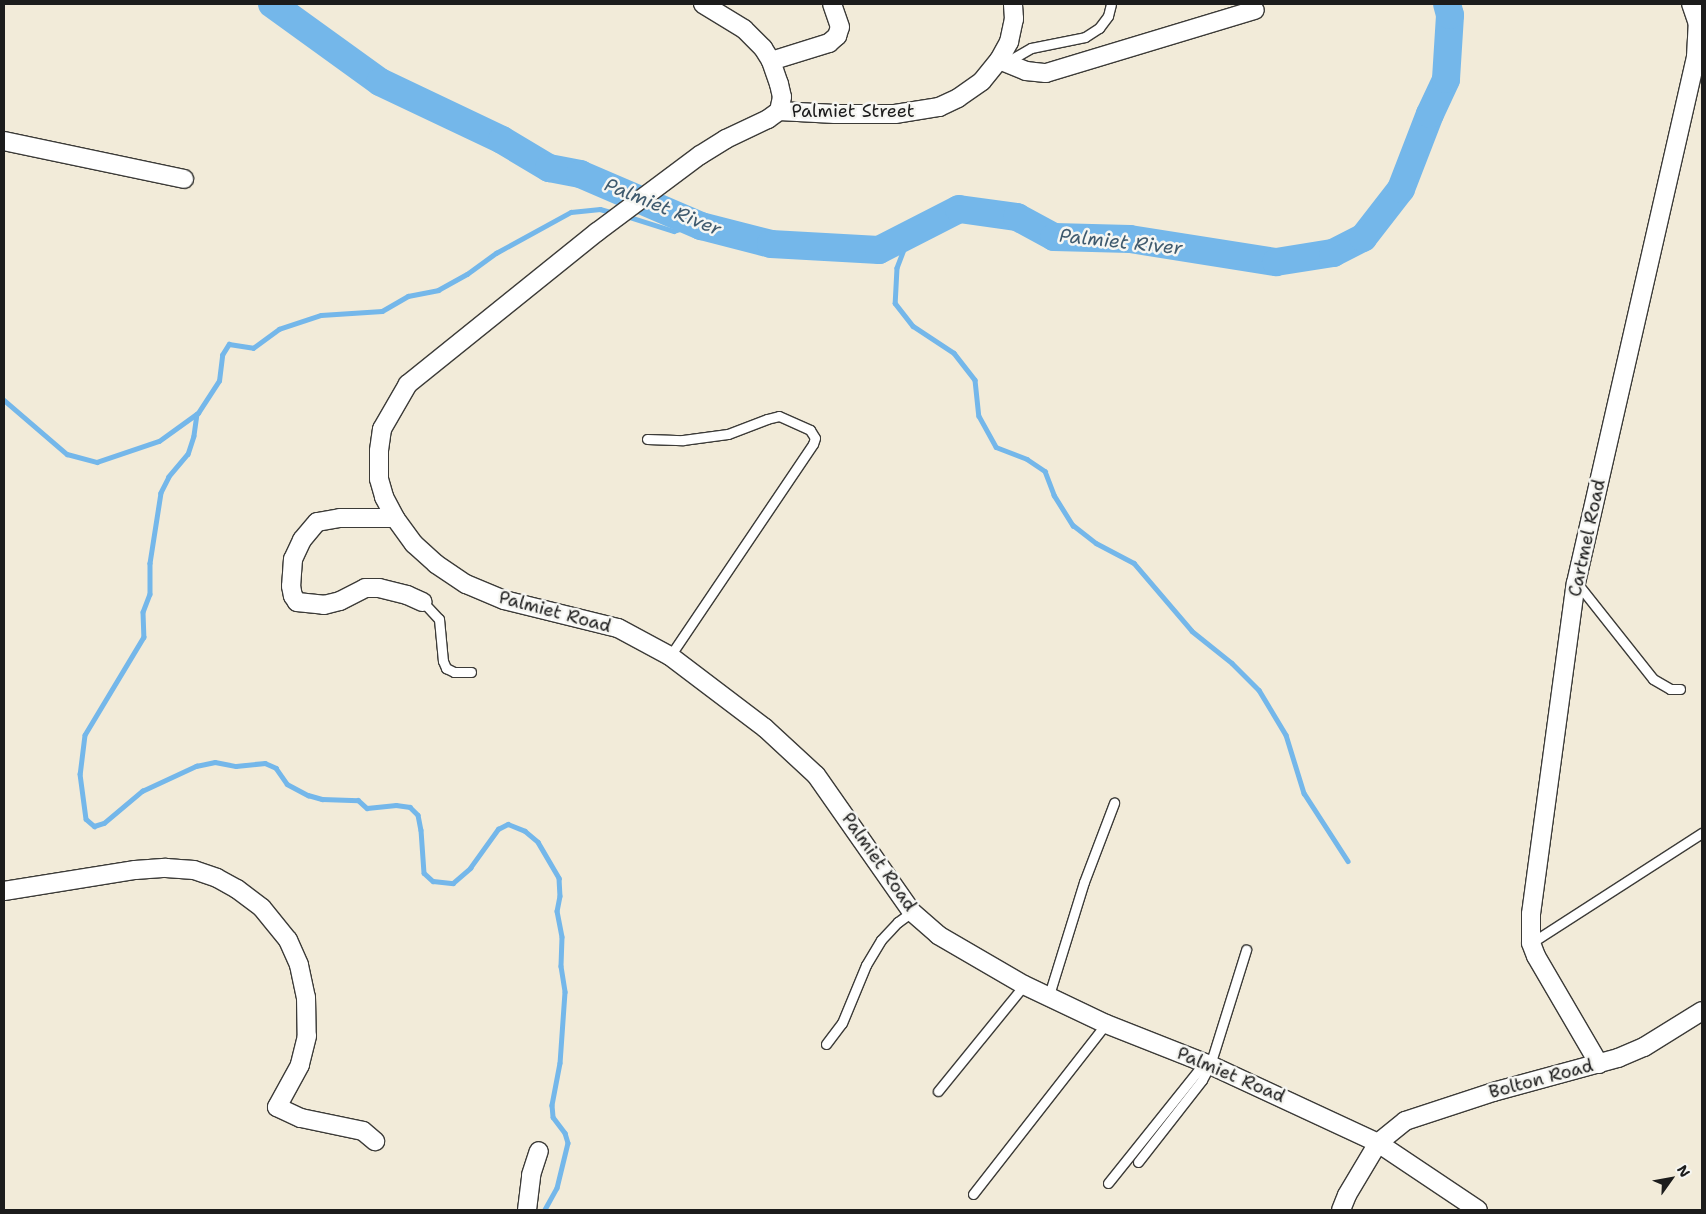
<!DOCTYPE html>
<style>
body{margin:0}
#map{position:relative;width:1706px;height:1214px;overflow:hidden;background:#f2ebd9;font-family:"Shantell Sans",sans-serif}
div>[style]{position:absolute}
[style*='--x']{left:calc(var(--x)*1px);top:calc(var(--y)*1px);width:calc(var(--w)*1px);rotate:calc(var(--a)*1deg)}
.stream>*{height:4.5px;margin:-2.25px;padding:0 2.25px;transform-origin:2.25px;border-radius:2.25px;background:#74b7ea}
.river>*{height:28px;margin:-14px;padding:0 14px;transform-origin:14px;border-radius:14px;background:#74b7ea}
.roads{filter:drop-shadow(1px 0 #3c3b38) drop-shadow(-1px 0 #3c3b38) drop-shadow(0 1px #3c3b38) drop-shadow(0 -1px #3c3b38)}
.service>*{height:9px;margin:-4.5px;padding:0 4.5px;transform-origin:4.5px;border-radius:4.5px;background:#fff}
.minor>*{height:18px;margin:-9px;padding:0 9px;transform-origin:9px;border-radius:9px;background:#fff}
span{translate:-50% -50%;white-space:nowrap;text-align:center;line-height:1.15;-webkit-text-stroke:5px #f6f6f2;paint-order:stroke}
.street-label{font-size:18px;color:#1c1c1c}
.water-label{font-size:19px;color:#3f5a6e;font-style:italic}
.frame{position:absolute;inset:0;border:5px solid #1c1c1c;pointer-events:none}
.north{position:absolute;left:1646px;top:1154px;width:50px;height:50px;-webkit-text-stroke:4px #f6f6f2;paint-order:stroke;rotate:58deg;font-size:14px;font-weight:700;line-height:20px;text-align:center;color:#1c1c1c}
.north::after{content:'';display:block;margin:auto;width:18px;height:22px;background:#1c1c1c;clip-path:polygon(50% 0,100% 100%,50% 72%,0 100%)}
</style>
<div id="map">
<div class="stream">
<div style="--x:626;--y:216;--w:50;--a:17.4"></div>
<div style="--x:674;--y:231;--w:23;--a:-18"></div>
<div style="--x:910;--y:234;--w:36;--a:111"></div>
<div style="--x:897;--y:268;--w:35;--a:93"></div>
<div style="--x:895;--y:303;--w:29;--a:52"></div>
<div style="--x:913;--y:326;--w:49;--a:33.4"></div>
<div style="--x:954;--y:353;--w:34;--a:52"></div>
<div style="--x:975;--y:380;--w:36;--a:84"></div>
<div style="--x:979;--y:416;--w:35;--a:61"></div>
<div style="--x:996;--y:447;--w:33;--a:21"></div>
<div style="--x:1027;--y:459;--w:22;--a:34"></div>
<div style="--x:1045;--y:471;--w:26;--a:69"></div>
<div style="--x:1054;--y:495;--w:36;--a:58"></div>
<div style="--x:1073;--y:525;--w:29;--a:38"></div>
<div style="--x:1096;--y:543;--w:43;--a:27.8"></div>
<div style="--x:1134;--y:563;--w:89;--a:49.5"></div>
<div style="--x:1192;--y:631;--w:51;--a:38.7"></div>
<div style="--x:1232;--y:663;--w:38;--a:45"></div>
<div style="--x:1259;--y:690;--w:52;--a:59"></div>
<div style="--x:1286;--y:735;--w:61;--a:72.8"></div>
<div style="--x:1304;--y:793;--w:81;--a:57.1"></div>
<div style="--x:4;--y:400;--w:83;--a:40.6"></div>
<div style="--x:67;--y:454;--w:31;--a:15"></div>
<div style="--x:97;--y:462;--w:65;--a:-18.7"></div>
<div style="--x:159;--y:441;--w:48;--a:-35.7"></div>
<div style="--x:198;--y:413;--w:38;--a:-57"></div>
<div style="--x:219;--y:381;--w:26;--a:-83"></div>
<div style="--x:222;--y:355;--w:13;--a:-58"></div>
<div style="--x:229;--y:344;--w:24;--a:9"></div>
<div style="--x:253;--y:348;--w:32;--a:-36"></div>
<div style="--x:279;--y:329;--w:44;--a:-18.4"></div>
<div style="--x:321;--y:315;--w:61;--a:-3.8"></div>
<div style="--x:382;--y:311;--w:30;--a:-30"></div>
<div style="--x:408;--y:296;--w:31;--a:-11"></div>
<div style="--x:438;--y:290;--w:33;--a:-29"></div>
<div style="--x:467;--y:274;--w:36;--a:-36"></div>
<div style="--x:496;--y:253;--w:85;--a:-28.7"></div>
<div style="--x:571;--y:212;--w:29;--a:-6"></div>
<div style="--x:600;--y:209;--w:15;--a:16"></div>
<div style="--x:197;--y:414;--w:22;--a:98"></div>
<div style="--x:194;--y:436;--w:19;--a:108"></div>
<div style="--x:188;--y:454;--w:30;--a:130"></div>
<div style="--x:169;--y:477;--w:18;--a:117"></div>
<div style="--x:161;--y:493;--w:71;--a:98.9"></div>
<div style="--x:150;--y:563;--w:31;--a:90"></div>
<div style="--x:150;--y:594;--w:19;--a:111"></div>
<div style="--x:143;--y:612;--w:25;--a:88"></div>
<div style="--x:144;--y:637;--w:114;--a:121"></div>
<div style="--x:85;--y:735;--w:39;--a:97"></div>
<div style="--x:80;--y:774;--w:45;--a:82.4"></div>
<div style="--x:86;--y:819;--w:11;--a:41"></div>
<div style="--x:94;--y:826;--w:10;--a:-17"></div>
<div style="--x:104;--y:823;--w:50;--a:-40.1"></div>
<div style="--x:142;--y:791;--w:60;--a:-24.8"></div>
<div style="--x:196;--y:766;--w:19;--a:-12"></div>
<div style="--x:215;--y:762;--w:21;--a:11"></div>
<div style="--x:236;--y:766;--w:29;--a:-6"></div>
<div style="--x:265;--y:763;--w:12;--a:24"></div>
<div style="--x:276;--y:768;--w:19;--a:55"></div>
<div style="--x:287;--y:784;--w:24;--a:28"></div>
<div style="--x:308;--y:795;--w:15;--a:16"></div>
<div style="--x:322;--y:799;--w:36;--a:2"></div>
<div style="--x:358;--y:800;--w:12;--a:42"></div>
<div style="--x:367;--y:808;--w:29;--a:-6"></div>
<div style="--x:396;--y:805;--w:14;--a:8"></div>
<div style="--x:410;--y:807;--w:11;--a:45"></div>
<div style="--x:418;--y:815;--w:15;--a:79"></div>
<div style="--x:421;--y:830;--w:43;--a:86"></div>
<div style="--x:424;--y:873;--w:12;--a:42"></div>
<div style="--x:433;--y:881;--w:20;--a:6"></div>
<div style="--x:453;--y:883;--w:23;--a:-41"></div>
<div style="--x:470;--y:868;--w:48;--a:-54.3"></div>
<div style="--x:498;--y:829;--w:11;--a:-27"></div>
<div style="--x:508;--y:824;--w:18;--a:22"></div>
<div style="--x:525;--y:831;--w:17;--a:40"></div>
<div style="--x:538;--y:842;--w:42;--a:59.7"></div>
<div style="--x:559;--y:878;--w:18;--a:87"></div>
<div style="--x:560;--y:896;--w:15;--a:101"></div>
<div style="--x:557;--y:911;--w:26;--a:79"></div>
<div style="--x:562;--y:937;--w:29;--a:92"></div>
<div style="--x:561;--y:966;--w:26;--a:81"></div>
<div style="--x:565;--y:992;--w:71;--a:94"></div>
<div style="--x:560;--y:1063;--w:43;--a:100.8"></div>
<div style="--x:552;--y:1105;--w:12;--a:85"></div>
<div style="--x:553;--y:1117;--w:20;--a:53"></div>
<div style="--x:565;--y:1133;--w:10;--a:73"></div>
<div style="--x:568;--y:1143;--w:46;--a:103.7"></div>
<div style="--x:557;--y:1188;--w:25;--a:119"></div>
</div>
<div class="river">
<div style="--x:272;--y:4;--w:133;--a:35.8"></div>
<div style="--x:380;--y:82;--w:135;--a:25.4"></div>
<div style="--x:502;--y:140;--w:55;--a:30.8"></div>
<div style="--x:549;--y:168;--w:32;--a:11"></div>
<div style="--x:580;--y:174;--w:132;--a:23.3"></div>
<div style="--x:701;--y:226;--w:72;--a:14.4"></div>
<div style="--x:771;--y:244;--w:108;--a:3.2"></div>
<div style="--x:879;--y:250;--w:90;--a:-27.1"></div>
<div style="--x:959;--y:209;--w:59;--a:7.9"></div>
<div style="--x:1017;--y:217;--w:42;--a:28.4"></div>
<div style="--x:1054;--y:237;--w:76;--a:1.5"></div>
<div style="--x:1130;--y:239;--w:148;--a:9"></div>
<div style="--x:1276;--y:262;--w:58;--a:-9"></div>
<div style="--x:1333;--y:253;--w:34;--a:-27"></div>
<div style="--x:1363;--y:238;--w:62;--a:-52.2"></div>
<div style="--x:1401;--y:189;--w:80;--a:-68.9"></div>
<div style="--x:1430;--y:114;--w:38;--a:-65"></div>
<div style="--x:1446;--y:79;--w:64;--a:-86.4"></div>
<div style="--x:1450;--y:15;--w:11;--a:-105"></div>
</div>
<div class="roads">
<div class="service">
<div style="--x:1005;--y:63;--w:30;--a:-30"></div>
<div style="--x:1031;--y:48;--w:55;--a:-11.5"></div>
<div style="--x:1085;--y:37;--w:17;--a:-33"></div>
<div style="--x:1099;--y:28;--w:15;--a:-53"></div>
<div style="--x:1108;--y:16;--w:12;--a:-76"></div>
<div style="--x:647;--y:439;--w:36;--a:2"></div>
<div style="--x:683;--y:440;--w:45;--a:-7.6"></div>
<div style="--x:728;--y:434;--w:42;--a:-21"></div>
<div style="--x:767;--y:419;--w:12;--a:-14"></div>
<div style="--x:779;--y:416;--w:34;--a:24"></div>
<div style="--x:810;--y:430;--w:9;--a:58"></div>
<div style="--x:815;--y:438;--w:6;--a:108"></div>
<div style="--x:813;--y:444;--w:256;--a:124"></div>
<div style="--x:1577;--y:583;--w:122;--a:51.6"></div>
<div style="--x:1653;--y:679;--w:20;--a:30"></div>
<div style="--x:1670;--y:689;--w:10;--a:0"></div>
<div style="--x:423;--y:602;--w:23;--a:47"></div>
<div style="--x:439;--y:619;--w:42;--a:84.6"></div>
<div style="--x:443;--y:661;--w:8;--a:67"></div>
<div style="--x:446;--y:668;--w:9;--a:27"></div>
<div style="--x:454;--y:672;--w:17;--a:0"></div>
<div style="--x:1531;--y:943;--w:203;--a:-32.8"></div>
<div style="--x:1049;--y:995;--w:118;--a:-72.8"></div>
<div style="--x:1084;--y:882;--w:85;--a:-69.2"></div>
<div style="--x:826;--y:1044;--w:26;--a:-53"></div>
<div style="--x:842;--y:1023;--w:63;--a:-67.5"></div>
<div style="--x:866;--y:965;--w:29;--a:-59"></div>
<div style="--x:881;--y:940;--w:25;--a:-47"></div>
<div style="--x:898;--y:922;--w:17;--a:-36"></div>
<div style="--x:938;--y:1091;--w:136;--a:-50.9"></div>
<div style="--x:1138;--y:1162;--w:104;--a:-52"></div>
<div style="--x:1202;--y:1080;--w:17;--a:-62"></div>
<div style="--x:1210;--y:1065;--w:121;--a:-72.6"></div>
<div style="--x:1108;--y:1183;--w:154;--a:-51.3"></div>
<div style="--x:973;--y:1194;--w:216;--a:-52"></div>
</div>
<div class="minor">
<div style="--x:703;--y:4;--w:48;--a:31.4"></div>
<div style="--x:744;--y:29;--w:27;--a:45"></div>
<div style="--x:763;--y:48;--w:15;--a:58"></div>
<div style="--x:771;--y:61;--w:24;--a:71"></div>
<div style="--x:779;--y:84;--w:13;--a:77"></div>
<div style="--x:782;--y:97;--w:14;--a:102"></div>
<div style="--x:999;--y:60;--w:29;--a:22"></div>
<div style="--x:1026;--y:71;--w:20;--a:6"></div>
<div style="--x:1046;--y:73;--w:218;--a:-16.8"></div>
<div style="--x:771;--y:61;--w:61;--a:-17.2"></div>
<div style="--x:829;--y:43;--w:11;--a:-41"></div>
<div style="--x:837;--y:36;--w:9;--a:-72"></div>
<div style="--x:840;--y:27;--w:24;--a:-109"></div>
<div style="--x:779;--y:111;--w:14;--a:144"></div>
<div style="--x:768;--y:119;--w:47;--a:154.5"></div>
<div style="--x:726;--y:139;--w:31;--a:148"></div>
<div style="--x:700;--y:155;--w:129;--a:143.2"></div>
<div style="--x:597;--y:232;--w:243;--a:141.2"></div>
<div style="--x:408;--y:384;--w:52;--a:120"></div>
<div style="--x:382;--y:429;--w:22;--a:98"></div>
<div style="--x:379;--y:451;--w:28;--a:90"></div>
<div style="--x:379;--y:479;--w:19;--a:74"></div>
<div style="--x:384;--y:497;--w:24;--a:62"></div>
<div style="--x:395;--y:518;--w:32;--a:54"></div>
<div style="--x:414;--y:544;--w:30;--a:42"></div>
<div style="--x:436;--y:564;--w:36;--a:34"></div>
<div style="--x:466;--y:584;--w:41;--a:22.8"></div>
<div style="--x:504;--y:600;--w:117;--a:13.8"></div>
<div style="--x:618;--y:628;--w:59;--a:28.3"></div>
<div style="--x:670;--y:656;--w:119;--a:37.2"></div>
<div style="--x:765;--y:728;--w:69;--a:42.7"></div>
<div style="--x:816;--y:775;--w:167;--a:55"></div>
<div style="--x:912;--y:912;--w:35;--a:41"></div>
<div style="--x:938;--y:935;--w:99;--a:30.2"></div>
<div style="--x:1024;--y:985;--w:91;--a:25.4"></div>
<div style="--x:1106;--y:1024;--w:112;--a:21.5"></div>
<div style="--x:1210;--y:1065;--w:185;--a:24.9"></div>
<div style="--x:1378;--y:1143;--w:120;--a:33.8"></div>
<div style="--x:779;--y:111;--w:56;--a:3.1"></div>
<div style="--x:835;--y:114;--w:60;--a:0"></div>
<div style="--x:895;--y:114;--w:45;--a:-9"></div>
<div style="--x:939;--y:107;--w:21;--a:-25"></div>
<div style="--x:958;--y:98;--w:29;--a:-35"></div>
<div style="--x:982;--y:81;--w:27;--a:-51"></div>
<div style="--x:999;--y:60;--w:21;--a:-61"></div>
<div style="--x:1009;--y:42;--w:24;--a:-78"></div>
<div style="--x:1014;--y:19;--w:15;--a:-94"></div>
<div style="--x:4;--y:141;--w:184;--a:11.9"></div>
<div style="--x:395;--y:518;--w:55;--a:180"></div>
<div style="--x:340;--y:518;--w:23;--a:170"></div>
<div style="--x:317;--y:522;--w:23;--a:130"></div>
<div style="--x:302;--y:540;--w:21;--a:115"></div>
<div style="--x:293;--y:559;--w:27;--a:94"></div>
<div style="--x:291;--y:586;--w:10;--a:79"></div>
<div style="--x:293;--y:596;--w:7;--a:56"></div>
<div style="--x:297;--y:602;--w:27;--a:6"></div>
<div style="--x:324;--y:605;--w:16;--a:-14"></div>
<div style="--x:340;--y:601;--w:28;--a:-27"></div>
<div style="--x:365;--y:588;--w:14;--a:0"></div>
<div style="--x:379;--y:588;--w:29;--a:14"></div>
<div style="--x:407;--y:595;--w:17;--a:24"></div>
<div style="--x:4;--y:891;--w:133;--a:-9.1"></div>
<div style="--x:135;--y:870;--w:31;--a:-4"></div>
<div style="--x:166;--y:868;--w:28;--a:4"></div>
<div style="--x:194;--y:870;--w:24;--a:19"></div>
<div style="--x:217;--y:878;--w:23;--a:29"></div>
<div style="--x:237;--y:889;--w:31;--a:37"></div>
<div style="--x:262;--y:908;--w:41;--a:50.9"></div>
<div style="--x:288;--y:940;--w:27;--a:66"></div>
<div style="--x:299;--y:965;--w:33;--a:78"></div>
<div style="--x:306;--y:997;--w:39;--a:89"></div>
<div style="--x:307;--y:1036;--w:30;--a:104"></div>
<div style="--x:300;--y:1065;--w:48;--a:118.7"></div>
<div style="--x:277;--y:1107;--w:26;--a:25"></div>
<div style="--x:301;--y:1118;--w:63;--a:11.8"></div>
<div style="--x:363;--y:1131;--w:16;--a:40"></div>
<div style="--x:1599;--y:1064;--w:125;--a:-120.3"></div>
<div style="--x:1536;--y:956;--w:14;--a:-111"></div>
<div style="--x:1531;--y:943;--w:29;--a:-90"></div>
<div style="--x:1531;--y:914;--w:334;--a:-82.3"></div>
<div style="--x:1576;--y:583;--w:540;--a:-77.15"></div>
<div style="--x:1696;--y:57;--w:33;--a:-87"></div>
<div style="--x:1698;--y:24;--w:21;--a:-109"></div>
<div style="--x:527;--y:1210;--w:35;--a:-83"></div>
<div style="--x:531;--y:1175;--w:25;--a:-72"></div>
<div style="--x:1341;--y:1210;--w:16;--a:-68"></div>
<div style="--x:1347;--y:1195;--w:61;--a:-59.2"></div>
<div style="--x:1378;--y:1143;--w:35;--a:-39"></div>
<div style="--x:1405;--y:1121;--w:93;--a:-18.2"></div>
<div style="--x:1493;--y:1092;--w:130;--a:-15.2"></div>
<div style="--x:1618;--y:1058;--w:28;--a:-23"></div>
<div style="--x:1644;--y:1047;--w:68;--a:-31.8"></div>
</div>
</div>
<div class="street-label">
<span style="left:853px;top:111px">Palmiet Street</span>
<span style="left:1587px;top:538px;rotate:-78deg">Cartmel Road</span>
<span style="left:555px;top:612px;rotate:15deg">Palmiet Road</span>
<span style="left:879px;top:862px;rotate:55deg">Palmiet Road</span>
<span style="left:1231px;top:1075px;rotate:23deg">Palmiet Road</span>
<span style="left:1541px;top:1079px;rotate:-15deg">Bolton Road</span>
</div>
<div class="water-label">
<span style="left:663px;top:207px;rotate:22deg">Palmiet River</span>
<span style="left:1121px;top:242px;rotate:6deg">Palmiet River</span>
</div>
<div class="frame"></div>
<div class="north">N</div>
</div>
